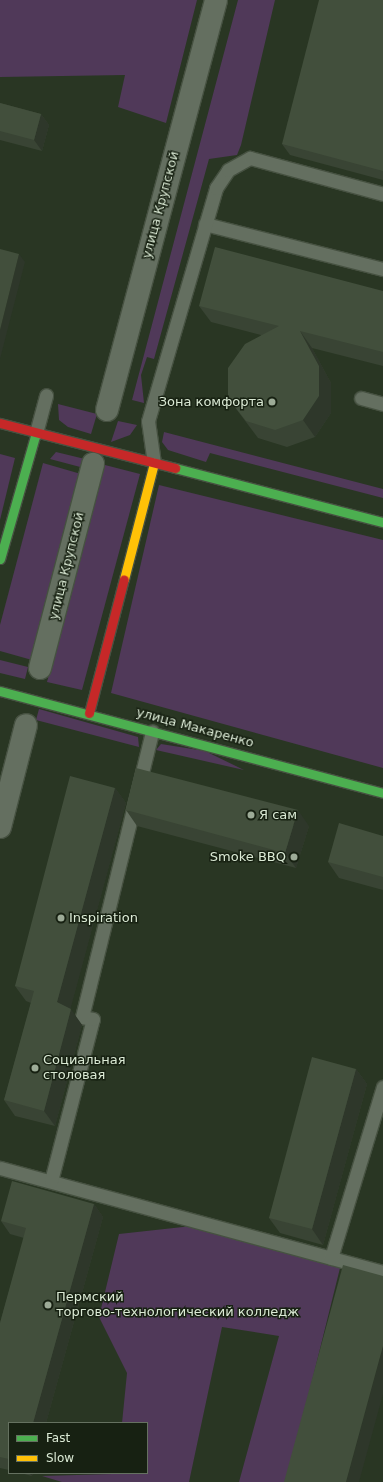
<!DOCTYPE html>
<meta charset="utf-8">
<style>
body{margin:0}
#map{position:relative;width:383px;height:1482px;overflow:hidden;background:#293623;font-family:"DejaVu Sans",sans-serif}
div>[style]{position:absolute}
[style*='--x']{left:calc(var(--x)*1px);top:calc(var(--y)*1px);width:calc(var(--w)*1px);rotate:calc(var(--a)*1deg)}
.green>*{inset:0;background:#503959}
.roads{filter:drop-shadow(1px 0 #465141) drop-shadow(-1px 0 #465141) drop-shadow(0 1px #465141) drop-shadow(0 -1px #465141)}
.lane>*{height:13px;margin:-6.5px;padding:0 6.5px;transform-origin:6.5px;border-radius:6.5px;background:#646f60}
.street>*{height:22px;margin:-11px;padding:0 11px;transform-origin:11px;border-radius:11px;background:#646f60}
.fast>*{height:9px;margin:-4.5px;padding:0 4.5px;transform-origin:4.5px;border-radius:4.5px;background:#4caf50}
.slow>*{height:9px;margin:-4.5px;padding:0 4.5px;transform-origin:4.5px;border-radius:4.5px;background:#ffc107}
.jam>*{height:9px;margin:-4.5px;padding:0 4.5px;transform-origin:4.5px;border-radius:4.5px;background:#c62828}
.wall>*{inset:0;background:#394434}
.shaded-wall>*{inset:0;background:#2e372a}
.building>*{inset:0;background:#424f3c}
.dots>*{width:11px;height:11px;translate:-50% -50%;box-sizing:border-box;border:2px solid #172112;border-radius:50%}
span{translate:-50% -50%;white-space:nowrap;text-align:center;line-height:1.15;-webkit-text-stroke:3px #172112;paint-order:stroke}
.street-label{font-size:13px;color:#dbead5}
.poi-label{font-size:13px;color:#dbead5}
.right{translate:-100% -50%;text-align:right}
.left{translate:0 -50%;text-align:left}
.legend{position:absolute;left:8px;top:1422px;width:140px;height:52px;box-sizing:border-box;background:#172112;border:1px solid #657160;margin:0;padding:5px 7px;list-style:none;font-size:12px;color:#dbead5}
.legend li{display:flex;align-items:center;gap:8px;height:20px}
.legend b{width:20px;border:1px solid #657160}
</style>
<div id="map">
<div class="green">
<div style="clip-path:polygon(0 0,197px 0,166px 123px,118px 107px,125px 75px,0 77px)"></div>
<div style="clip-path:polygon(238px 0,275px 0,241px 145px,237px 155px,209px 159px,154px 359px,147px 357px,141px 375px,144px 403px,132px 400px)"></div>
<div style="clip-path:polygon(58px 404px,97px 414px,91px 434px,68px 427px,59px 420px)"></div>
<div style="clip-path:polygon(118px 421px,137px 425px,130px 435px,111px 442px)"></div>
<div style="clip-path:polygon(164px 432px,383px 489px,383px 498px,210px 453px,206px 462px,168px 450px,162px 442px)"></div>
<div style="clip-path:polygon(56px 452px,85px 459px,84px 468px,50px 459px)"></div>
<div style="clip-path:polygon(0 454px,15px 458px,0 520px)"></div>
<div style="clip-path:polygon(43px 463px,81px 474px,32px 660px,0 651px,0 625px)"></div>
<div style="clip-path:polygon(105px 465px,140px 474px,82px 690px,47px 682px)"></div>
<div style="clip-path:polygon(159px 485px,383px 540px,383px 768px,111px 693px)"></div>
<div style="clip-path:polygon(0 660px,28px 667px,25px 679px,0 673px)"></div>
<div style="clip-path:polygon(39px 709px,138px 737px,139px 747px,36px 720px)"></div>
<div style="clip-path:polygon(161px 744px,205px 751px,244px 770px,156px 750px)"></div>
<div style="clip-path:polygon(192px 1226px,340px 1268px,287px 1482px,239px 1482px,279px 1336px,222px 1327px,189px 1482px,62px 1482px,42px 1476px,147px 1473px,147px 1423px,122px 1423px,127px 1373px,99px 1317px,119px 1234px)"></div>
</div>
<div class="roads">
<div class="lane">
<div style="--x:205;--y:224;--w:184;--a:14.2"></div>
<div style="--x:361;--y:398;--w:23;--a:15"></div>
<div style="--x:36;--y:433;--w:39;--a:-75"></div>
<div style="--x:154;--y:463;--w:42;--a:-98.1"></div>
<div style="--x:148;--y:421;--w:243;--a:-73.7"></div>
<div style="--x:216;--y:188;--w:22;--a:-56"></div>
<div style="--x:228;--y:170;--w:25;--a:-29"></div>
<div style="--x:250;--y:158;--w:138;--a:15.1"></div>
<div style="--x:0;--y:1168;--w:397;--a:15.2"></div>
<div style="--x:51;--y:1181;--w:167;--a:-75.5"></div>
<div style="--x:93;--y:1019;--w:11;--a:-170"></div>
<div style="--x:82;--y:1017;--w:294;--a:-76.2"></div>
<div style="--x:331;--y:1258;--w:179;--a:-73.1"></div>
</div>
<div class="street">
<div style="--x:107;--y:410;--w:424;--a:-75.1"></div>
<div style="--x:40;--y:668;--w:211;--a:-75.4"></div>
<div style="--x:0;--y:827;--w:105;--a:-75.7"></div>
</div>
<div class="fast">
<div style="--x:175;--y:468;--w:215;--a:14.6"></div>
<div style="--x:0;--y:559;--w:131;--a:-74.1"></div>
<div style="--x:0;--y:691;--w:396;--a:14.9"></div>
</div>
<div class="slow">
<div style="--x:124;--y:579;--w:120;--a:-75.5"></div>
</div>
<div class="jam">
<div style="--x:0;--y:423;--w:181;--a:14.4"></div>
<div style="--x:89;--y:713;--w:138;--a:-75.4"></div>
</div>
</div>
<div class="wall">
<div style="clip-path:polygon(383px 0,383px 180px,290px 155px,282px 144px)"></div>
<div style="clip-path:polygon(0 103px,41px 114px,49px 125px,42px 151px,0 140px)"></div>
<div style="clip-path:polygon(383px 291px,383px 366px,312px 348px,331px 383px,331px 413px,315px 437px,287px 447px,258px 438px,228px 398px,261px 335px,211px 322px,199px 306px)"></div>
<div style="clip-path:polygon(115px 788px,126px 803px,70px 1009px,82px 1025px,55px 1126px,15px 1116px,4px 1100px,31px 1003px,26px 1001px,15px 986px)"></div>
<div style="clip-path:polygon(126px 810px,309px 826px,296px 868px,137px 826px)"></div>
<div style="clip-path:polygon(383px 836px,383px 890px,339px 878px,328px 862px)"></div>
<div style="clip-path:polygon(356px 1069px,367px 1084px,323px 1245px,280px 1233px,269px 1218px)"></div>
<div style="clip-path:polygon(94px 1204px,103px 1217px,46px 1423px,9px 1423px,9px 1470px,0 1468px,0 1323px,24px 1238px,10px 1234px,1px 1221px)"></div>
<div style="clip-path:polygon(20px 1473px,33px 1473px,32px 1476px)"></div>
</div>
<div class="shaded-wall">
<div style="clip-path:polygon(41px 114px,49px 125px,42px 151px,34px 140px)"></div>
<div style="clip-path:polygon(19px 254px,25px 262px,0 359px,0 330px)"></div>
<div style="clip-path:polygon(300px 331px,312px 348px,331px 383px,331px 413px,315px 437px,303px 420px)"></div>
<div style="clip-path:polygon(115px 788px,126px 803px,68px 1018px,57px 1002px)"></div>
<div style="clip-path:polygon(298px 810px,309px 826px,296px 868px,285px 853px)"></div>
<div style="clip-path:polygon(71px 1009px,82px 1025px,55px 1126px,44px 1111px)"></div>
<div style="clip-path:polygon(356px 1069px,367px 1084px,323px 1245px,312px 1229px)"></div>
<div style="clip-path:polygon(94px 1204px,103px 1217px,46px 1423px,33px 1423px)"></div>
<div style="clip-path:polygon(383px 1346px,383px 1394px,359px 1482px,346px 1482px)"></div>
<div style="clip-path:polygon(29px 1473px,33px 1473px,32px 1476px)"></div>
</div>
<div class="building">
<div style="clip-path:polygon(319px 0,383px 0,383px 171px,282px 144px)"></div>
<div style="clip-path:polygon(0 103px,41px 114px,34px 140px,0 131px)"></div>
<div style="clip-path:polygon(215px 247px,383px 291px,383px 352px,300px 331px,319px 366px,319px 396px,303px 420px,275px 430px,246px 421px,228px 398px,228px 368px,245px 344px,279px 326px,199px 306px)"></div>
<div style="clip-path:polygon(0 249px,19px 254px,0 330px)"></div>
<div style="clip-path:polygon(136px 768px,298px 810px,285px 853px,126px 810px)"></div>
<div style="clip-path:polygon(70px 776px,115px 788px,57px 1002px,71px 1009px,44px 1111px,4px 1100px,34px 991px,15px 986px)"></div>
<div style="clip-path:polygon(339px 823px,383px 836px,383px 877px,328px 862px)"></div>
<div style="clip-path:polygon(312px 1057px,356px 1069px,312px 1229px,269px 1218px)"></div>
<div style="clip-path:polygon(12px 1181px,94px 1204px,33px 1423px,9px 1423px,9px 1459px,0 1457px,0 1323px,26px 1228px,1px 1221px)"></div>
<div style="clip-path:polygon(343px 1265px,383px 1276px,383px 1346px,346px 1482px,284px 1482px)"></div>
</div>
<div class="dots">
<div style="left:272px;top:402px;background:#9dab97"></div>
<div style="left:251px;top:815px;background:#9dab97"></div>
<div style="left:294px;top:857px;background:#9dab97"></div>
<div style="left:61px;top:918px;background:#9dab97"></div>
<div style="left:35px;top:1068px;background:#9dab97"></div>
<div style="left:48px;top:1305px;background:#9dab97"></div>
</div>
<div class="street-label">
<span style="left:161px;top:205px;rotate:-75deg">улица Крупской</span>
<span style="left:67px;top:566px;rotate:-76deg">улица Крупской</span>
<span style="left:195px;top:728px;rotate:15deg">улица Макаренко</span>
</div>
<div class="poi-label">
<span class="right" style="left:264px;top:402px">Зона комфорта</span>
<span class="left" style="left:259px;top:815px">Я сам</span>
<span class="right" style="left:286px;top:857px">Smoke BBQ</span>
<span class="left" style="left:69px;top:918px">Inspiration</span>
<span class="left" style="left:43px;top:1068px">Социальная<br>столовая</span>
<span class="left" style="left:56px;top:1305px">Пермский<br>торгово-технологический колледж</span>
</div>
<ul class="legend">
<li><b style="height:5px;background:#4caf50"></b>Fast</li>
<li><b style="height:5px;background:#ffc107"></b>Slow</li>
</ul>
</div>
